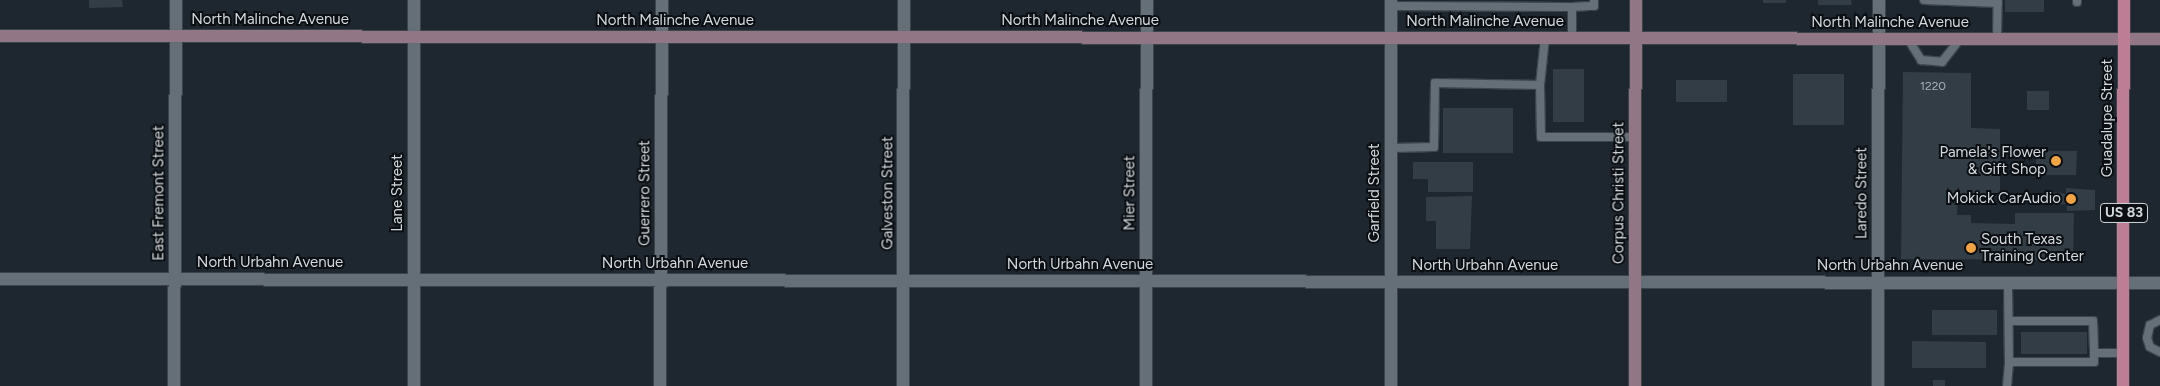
<!DOCTYPE html>
<style>
body{margin:0}
#map{position:relative;width:2160px;height:386px;overflow:hidden;background:#1e272f;font-family:Figtree,sans-serif}
div>[style]{position:absolute}
[style*='--x']{left:calc(var(--x)*1px);top:calc(var(--y)*1px);width:calc(var(--w)*1px);rotate:calc(var(--a)*1deg)}
.building>*{inset:0;background:#333d45}
.roads{filter:drop-shadow(1px 0 #3c444a) drop-shadow(-1px 0 #3c444a) drop-shadow(0 1px #3c444a) drop-shadow(0 -1px #3c444a)}
.lane>*{height:8px;margin:-4px;padding:0 4px;transform-origin:4px;border-radius:4px;background:#646f78}
.street>*{height:12px;margin:-6px;padding:0 6px;transform-origin:6px;border-radius:6px;background:#646f78}
.secondary>*{height:12px;margin:-6px;padding:0 6px;transform-origin:6px;border-radius:6px;background:#917686}
.primary>*{height:12px;margin:-6px;padding:0 6px;transform-origin:6px;border-radius:6px;background:#bd7d95}
.dots>*{width:14px;height:14px;translate:-50% -50%;box-sizing:border-box;border:2px solid #0b0f13;border-radius:50%}
span{translate:-50% -50%;white-space:nowrap;text-align:center;line-height:1.15;-webkit-text-stroke:4px #0b0f13;paint-order:stroke}
.number-label{font-size:12px;color:#aab1b7}
.number-label span{-webkit-text-stroke-width:0}
.shield-label span{padding:1px 4px;background:#0b0f13;border:1px solid;border-radius:4px;-webkit-text-stroke-width:0}
.shield-label{font-size:14px;color:#d2d8dd;font-weight:700}
.street-label{font-size:15px;color:#d2d8dd}
.poi-label{font-size:15px;color:#d2d8dd}
.right{translate:-100% -50%;text-align:right}
.left{translate:0 -50%;text-align:left}
</style>
<div id="map">
<div class="building">
<div style="clip-path:polygon(89px 0,122px 0,123px 7px,89px 8px)"></div>
<div style="clip-path:polygon(1763px 0,1786px 0,1786px 3px,1763px 3px)"></div>
<div style="clip-path:polygon(1818px 0,1851px 0,1852px 5px,1818px 5px)"></div>
<div style="clip-path:polygon(2005px 0,2044px 0,2044px 12px,2005px 12px)"></div>
<div style="clip-path:polygon(1553px 69px,1584px 69px,1584px 122px,1553px 122px)"></div>
<div style="clip-path:polygon(1903px 72px,1971px 73px,1971px 128px,2000px 129px,2000px 197px,1958px 197px,1957px 215px,1971px 215px,1971px 223px,2015px 224px,2015px 213px,2074px 213px,2073px 260px,1901px 259px)"></div>
<div style="clip-path:polygon(1793px 74px,1844px 74px,1844px 125px,1793px 125px)"></div>
<div style="clip-path:polygon(1676px 80px,1727px 80px,1727px 102px,1676px 102px)"></div>
<div style="clip-path:polygon(2027px 91px,2049px 91px,2049px 110px,2027px 110px)"></div>
<div style="clip-path:polygon(1443px 108px,1513px 108px,1513px 153px,1443px 153px)"></div>
<div style="clip-path:polygon(2036px 151px,2077px 151px,2076px 175px,2046px 175px,2046px 171px,2036px 171px)"></div>
<div style="clip-path:polygon(1413px 162px,1473px 162px,1473px 192px,1428px 192px,1428px 179px,1413px 179px)"></div>
<div style="clip-path:polygon(2066px 188px,2095px 190px,2095px 210px,2067px 211px,2067px 204px,2047px 205px,2047px 191px,2066px 194px)"></div>
<div style="clip-path:polygon(1472px 196px,1470px 249px,1436px 249px,1436px 221px,1426px 221px,1426px 197px)"></div>
<div style="clip-path:polygon(1932px 310px,1997px 310px,1997px 335px,1932px 335px)"></div>
<div style="clip-path:polygon(2021px 332px,2087px 332px,2087px 354px,2021px 354px)"></div>
<div style="clip-path:polygon(1912px 341px,1986px 342px,1986px 368px,1912px 368px)"></div>
<div style="clip-path:polygon(1933px 380px,1945px 380px,1945px 386px,1933px 386px)"></div>
</div>
<div class="roads">
<div class="lane">
<div style="--x:1924;--y:0;--w:74;--a:2.3"></div>
<div style="--x:2077;--y:2;--w:2;--a:-90"></div>
<div style="--x:1391;--y:6;--w:181;--a:0.3"></div>
<div style="--x:1572;--y:7;--w:31;--a:90"></div>
<div style="--x:1572;--y:7;--w:22;--a:-3"></div>
<div style="--x:1594;--y:6;--w:6;--a:-90"></div>
<div style="--x:1545;--y:38;--w:47;--a:96.1"></div>
<div style="--x:1540;--y:85;--w:52;--a:88.9"></div>
<div style="--x:1541;--y:137;--w:95;--a:0"></div>
<div style="--x:1908;--y:39;--w:25;--a:58"></div>
<div style="--x:1921;--y:60;--w:21;--a:5"></div>
<div style="--x:1942;--y:62;--w:29;--a:-52"></div>
<div style="--x:1997;--y:39;--w:39;--a:-89"></div>
<div style="--x:1391;--y:148;--w:43;--a:-1.3"></div>
<div style="--x:1434;--y:147;--w:64;--a:-89.1"></div>
<div style="--x:1435;--y:83;--w:105;--a:1.1"></div>
<div style="--x:2008;--y:283;--w:79;--a:89.3"></div>
<div style="--x:2009;--y:362;--w:85;--a:0"></div>
<div style="--x:2094;--y:362;--w:9;--a:-90"></div>
<div style="--x:2160;--y:320;--w:11;--a:153"></div>
<div style="--x:2150;--y:325;--w:13;--a:103"></div>
<div style="--x:2147;--y:338;--w:9;--a:72"></div>
<div style="--x:2150;--y:347;--w:11;--a:27"></div>
<div style="--x:2010;--y:321;--w:83;--a:0"></div>
<div style="--x:2093;--y:321;--w:32;--a:88"></div>
<div style="--x:2094;--y:353;--w:29;--a:0"></div>
<div style="--x:2007;--y:386;--w:24;--a:-85"></div>
</div>
<div class="street">
<div style="--x:0;--y:279;--w:2160;--a:0.11"></div>
<div style="--x:174;--y:386;--w:386;--a:-89.7"></div>
<div style="--x:414;--y:386;--w:386;--a:-90"></div>
<div style="--x:660;--y:386;--w:386;--a:-89.7"></div>
<div style="--x:903;--y:386;--w:386;--a:-89.9"></div>
<div style="--x:1146;--y:386;--w:386;--a:-89.9"></div>
<div style="--x:1391;--y:386;--w:386;--a:-90"></div>
<div style="--x:1878;--y:386;--w:386;--a:-89.9"></div>
</div>
<div class="secondary">
<div style="--x:0;--y:36;--w:2160;--a:0.08"></div>
<div style="--x:1635;--y:386;--w:386;--a:-89.9"></div>
</div>
<div class="primary">
<div style="--x:2123;--y:386;--w:386;--a:-89.9"></div>
</div>
</div>
<div class="dots">
<div style="left:2056px;top:161px;background:#f3a442"></div>
<div style="left:2071px;top:199px;background:#f3a442"></div>
<div style="left:1971px;top:248px;background:#f3a442"></div>
</div>
<div class="number-label">
<span style="left:1933px;top:87px">1220</span>
</div>
<div class="shield-label">
<span style="left:2124px;top:213px">US 83</span>
</div>
<div class="street-label">
<span style="left:270px;top:20px">North Malinche Avenue</span>
<span style="left:675px;top:21px">North Malinche Avenue</span>
<span style="left:1080px;top:21px">North Malinche Avenue</span>
<span style="left:1485px;top:22px">North Malinche Avenue</span>
<span style="left:1890px;top:23px">North Malinche Avenue</span>
<span style="left:2108px;top:118px;rotate:-90deg">Guadalupe Street</span>
<span style="left:159px;top:193px;rotate:-90deg">East Fremont Street</span>
<span style="left:398px;top:193px;rotate:-90deg">Lane Street</span>
<span style="left:645px;top:193px;rotate:-90deg">Guerrero Street</span>
<span style="left:888px;top:193px;rotate:-90deg">Galveston Street</span>
<span style="left:1130px;top:193px;rotate:-90deg">Mier Street</span>
<span style="left:1375px;top:193px;rotate:-90deg">Garfield Street</span>
<span style="left:1619px;top:193px;rotate:-90deg">Corpus Christi Street</span>
<span style="left:1862px;top:193px;rotate:-90deg">Laredo Street</span>
<span style="left:270px;top:263px">North Urbahn Avenue</span>
<span style="left:675px;top:264px">North Urbahn Avenue</span>
<span style="left:1080px;top:265px">North Urbahn Avenue</span>
<span style="left:1485px;top:266px">North Urbahn Avenue</span>
<span style="left:1890px;top:266px">North Urbahn Avenue</span>
</div>
<div class="poi-label">
<span class="right" style="left:2046px;top:161px">Pamela's Flower<br>&amp; Gift Shop</span>
<span class="right" style="left:2061px;top:199px">Mokick CarAudio</span>
<span class="left" style="left:1981px;top:248px">South Texas<br>Training Center</span>
</div>
</div>
